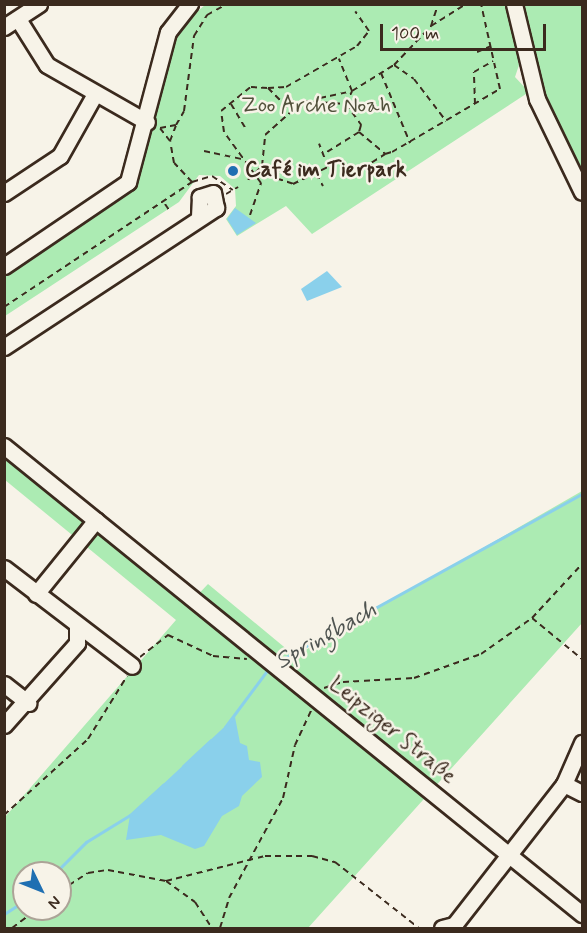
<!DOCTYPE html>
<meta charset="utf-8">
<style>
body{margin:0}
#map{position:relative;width:587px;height:933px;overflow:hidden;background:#f7f3e8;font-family:Mynerve,sans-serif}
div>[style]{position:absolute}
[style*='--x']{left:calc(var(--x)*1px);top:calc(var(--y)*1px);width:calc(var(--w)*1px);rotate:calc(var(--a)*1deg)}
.green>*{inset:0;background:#acebb3}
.water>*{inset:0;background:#8ad0eb}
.stream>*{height:3px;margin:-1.5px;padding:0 1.5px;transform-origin:1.5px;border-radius:1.5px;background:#8ad0eb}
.path>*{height:2px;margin-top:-1px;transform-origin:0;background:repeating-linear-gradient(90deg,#3b2a1e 0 6px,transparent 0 10.5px)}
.roads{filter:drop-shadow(2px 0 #3b2a1e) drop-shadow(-2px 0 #3b2a1e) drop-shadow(0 2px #3b2a1e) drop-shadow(0 -2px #3b2a1e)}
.minor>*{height:15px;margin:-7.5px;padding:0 7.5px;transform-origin:7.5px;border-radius:7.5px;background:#f7f3e8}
.dots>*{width:16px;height:16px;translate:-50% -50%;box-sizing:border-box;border:3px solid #f7f3e8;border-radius:50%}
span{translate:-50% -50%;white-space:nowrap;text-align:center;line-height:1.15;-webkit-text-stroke:5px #f7f3e8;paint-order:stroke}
.park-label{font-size:22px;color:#52513c}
.poi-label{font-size:22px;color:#3b2a1e;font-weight:700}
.left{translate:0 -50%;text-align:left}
.street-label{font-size:22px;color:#3b2a1e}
.water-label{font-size:24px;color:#4f5451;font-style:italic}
.frame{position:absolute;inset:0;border:6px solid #3b2a1e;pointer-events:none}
.north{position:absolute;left:12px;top:861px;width:60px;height:60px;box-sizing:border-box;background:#f7f3e8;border:2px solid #aca397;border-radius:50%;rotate:133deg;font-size:16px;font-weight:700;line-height:24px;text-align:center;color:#3b2a1e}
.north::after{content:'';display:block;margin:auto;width:21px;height:27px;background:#1f6fb2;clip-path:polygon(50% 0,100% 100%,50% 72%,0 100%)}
.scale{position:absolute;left:380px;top:24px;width:166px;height:27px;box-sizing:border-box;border:3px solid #3b2a1e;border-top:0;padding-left:8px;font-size:18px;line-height:21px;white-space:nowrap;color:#3b2a1e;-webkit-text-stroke:4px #f7f3e8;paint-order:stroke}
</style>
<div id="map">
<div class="green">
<div style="clip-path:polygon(205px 5px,508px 5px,519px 65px,515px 77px,529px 92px,312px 234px,286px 206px,237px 236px,226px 219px,236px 206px,235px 189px,220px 176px,199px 175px,179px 202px,5px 316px,5px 272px,125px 192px,138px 174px,178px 28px)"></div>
<div style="clip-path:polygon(520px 5px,582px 5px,582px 183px,535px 81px)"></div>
<div style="clip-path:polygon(evenodd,4px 449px,192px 601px,208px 584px,295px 656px,582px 491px,582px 623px,308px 928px,5px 928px,5px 817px,176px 620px,5px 480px,4px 449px,24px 873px,60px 873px,60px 909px,24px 909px,24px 873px)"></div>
</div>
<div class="water">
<div style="clip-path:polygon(235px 208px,256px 223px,237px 235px,227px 219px)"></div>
<div style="clip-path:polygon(327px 271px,342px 287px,307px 301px,301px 289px)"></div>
<div style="clip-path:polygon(235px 717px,240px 743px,247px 746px,249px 760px,260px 762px,262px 777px,242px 796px,239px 806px,222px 816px,204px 846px,195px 849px,161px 835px,126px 840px,130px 815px)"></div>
</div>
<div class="stream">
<div style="--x:279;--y:661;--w:346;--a:-28.9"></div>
<div style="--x:225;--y:727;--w:74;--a:-53.3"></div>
<div style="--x:183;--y:766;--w:38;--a:-43"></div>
<div style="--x:55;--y:873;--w:44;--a:-45"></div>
<div style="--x:86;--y:842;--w:52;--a:-31.5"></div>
<div style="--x:130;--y:815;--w:45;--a:-42.3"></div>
<div style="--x:4;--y:914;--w:24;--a:-33"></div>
</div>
<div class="path">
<div style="--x:431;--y:26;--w:23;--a:-72"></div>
<div style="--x:477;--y:52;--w:15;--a:-23"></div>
<div style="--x:394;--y:65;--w:24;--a:35"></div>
<div style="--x:414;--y:79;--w:53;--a:52.7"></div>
<div style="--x:381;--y:73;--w:76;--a:67.5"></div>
<div style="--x:268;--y:88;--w:18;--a:-3"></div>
<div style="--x:286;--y:87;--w:82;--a:-30"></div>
<div style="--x:357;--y:46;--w:19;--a:-51"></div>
<div style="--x:369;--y:31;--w:24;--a:-125"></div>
<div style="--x:320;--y:98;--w:33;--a:-12"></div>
<div style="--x:352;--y:91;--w:35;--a:-112"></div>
<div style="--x:231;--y:104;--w:27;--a:59"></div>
<div style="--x:346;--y:104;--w:14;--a:-65"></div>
<div style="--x:352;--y:91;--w:49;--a:-31.8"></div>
<div style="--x:394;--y:65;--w:54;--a:-46.5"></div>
<div style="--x:431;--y:26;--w:41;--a:-32.2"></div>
<div style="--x:475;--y:104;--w:32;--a:-92"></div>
<div style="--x:474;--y:72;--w:22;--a:-30"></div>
<div style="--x:359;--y:132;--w:34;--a:40"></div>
<div style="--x:385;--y:154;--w:7;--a:-16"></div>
<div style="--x:392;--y:152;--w:125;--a:-30.3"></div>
<div style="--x:500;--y:89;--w:87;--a:-102.6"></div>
<div style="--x:170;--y:141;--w:17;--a:-69"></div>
<div style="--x:204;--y:151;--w:39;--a:12"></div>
<div style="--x:363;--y:168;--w:26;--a:-32"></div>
<div style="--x:257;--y:172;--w:38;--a:18"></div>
<div style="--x:293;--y:184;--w:39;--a:-26"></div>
<div style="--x:328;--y:167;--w:25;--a:-111"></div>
<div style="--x:316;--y:174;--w:14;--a:60"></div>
<div style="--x:248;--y:180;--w:20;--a:-45"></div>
<div style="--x:262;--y:166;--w:31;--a:-84"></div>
<div style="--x:265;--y:135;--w:51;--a:-41.8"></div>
<div style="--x:303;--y:101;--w:43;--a:4"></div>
<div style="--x:346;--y:104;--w:26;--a:54"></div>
<div style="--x:361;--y:125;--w:7;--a:106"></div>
<div style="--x:359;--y:132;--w:39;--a:148"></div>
<div style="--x:192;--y:182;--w:21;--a:-17"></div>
<div style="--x:212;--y:176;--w:25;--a:34"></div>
<div style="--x:226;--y:194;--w:14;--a:-30"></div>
<div style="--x:165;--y:204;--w:7;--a:56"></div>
<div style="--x:250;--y:215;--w:34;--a:-71"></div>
<div style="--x:261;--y:183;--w:63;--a:-126"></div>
<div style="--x:224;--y:132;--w:21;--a:-98"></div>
<div style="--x:221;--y:111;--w:38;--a:-39"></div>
<div style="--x:251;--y:87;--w:17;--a:3"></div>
<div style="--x:268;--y:88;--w:31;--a:45"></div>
<div style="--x:4;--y:307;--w:226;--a:-33.6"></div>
<div style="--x:192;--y:182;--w:26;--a:-133"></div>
<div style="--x:174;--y:163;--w:22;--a:-100"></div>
<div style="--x:170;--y:141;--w:16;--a:-128"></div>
<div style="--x:160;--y:128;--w:16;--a:-11"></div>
<div style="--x:176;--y:125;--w:16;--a:-60"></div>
<div style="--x:184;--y:111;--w:76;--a:-82.4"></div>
<div style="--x:194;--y:36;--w:25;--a:-58"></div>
<div style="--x:207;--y:15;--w:23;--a:-29"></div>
<div style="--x:532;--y:618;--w:65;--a:39.4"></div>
<div style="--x:140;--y:657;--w:36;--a:-38"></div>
<div style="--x:168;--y:635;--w:50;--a:25"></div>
<div style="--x:213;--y:656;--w:34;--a:5"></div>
<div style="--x:324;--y:688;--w:20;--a:-18"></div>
<div style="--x:343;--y:682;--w:71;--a:-3.2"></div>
<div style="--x:414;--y:678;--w:71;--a:-19.7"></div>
<div style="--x:481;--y:654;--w:62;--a:-35.2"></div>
<div style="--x:532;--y:618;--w:74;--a:-47.2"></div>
<div style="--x:4;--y:815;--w:113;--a:-42.1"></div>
<div style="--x:88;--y:739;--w:74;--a:-58.2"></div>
<div style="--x:166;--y:881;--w:102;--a:-14.2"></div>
<div style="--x:265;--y:856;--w:47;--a:0"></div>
<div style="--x:312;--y:856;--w:24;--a:15"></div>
<div style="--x:335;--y:862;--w:107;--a:38.2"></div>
<div style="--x:60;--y:891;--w:33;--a:-33"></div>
<div style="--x:88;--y:873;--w:20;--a:-9"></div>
<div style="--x:108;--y:870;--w:59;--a:10.7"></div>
<div style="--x:166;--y:881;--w:36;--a:36"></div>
<div style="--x:195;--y:902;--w:31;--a:57"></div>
<div style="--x:12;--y:928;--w:31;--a:-37"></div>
<div style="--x:220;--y:928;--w:31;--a:-73"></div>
<div style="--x:229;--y:898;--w:114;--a:-61.6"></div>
<div style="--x:283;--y:798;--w:54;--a:-77.2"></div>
<div style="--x:295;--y:745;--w:38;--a:-65"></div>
</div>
<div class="roads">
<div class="minor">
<div style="--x:514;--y:4;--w:98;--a:76.4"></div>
<div style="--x:537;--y:99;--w:103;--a:64.2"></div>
<div style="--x:18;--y:19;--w:54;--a:57.8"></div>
<div style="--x:47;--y:65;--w:115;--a:29.7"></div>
<div style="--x:4;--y:27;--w:42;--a:-33.3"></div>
<div style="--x:4;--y:193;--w:67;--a:-33.5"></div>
<div style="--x:60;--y:156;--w:71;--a:-60.6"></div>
<div style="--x:4;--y:266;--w:150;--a:-34.1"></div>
<div style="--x:128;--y:182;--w:155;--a:-75.1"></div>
<div style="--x:168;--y:32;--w:36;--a:-52"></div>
<div style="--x:4;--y:347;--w:254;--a:-33.3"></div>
<div style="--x:216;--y:208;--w:15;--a:-101"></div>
<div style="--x:213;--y:193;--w:14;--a:163"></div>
<div style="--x:200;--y:197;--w:21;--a:93"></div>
<div style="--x:4;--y:446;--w:744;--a:39"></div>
<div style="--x:4;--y:568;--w:161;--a:37.4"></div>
<div style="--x:36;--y:594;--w:95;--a:-51"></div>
<div style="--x:4;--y:684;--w:31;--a:38"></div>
<div style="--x:4;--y:725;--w:110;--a:-48.3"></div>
<div style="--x:77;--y:643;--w:17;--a:-90"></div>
<div style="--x:564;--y:784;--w:20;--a:27"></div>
<div style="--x:442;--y:928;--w:12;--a:-14"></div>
<div style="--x:454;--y:925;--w:179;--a:-52"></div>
<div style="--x:564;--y:784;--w:45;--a:-66.3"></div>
</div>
</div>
<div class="dots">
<div style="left:233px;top:171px;background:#1f6fb2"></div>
</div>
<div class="park-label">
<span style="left:316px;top:107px">Zoo Arche Noah</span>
</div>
<div class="poi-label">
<span class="left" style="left:245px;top:171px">Café im Tierpark</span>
</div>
<div class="street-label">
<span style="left:392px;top:731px;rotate:39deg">Leipziger Straße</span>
</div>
<div class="water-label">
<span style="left:326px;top:636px;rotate:-30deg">Springbach</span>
</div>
<div class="frame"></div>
<div class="north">N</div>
<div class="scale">100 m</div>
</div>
